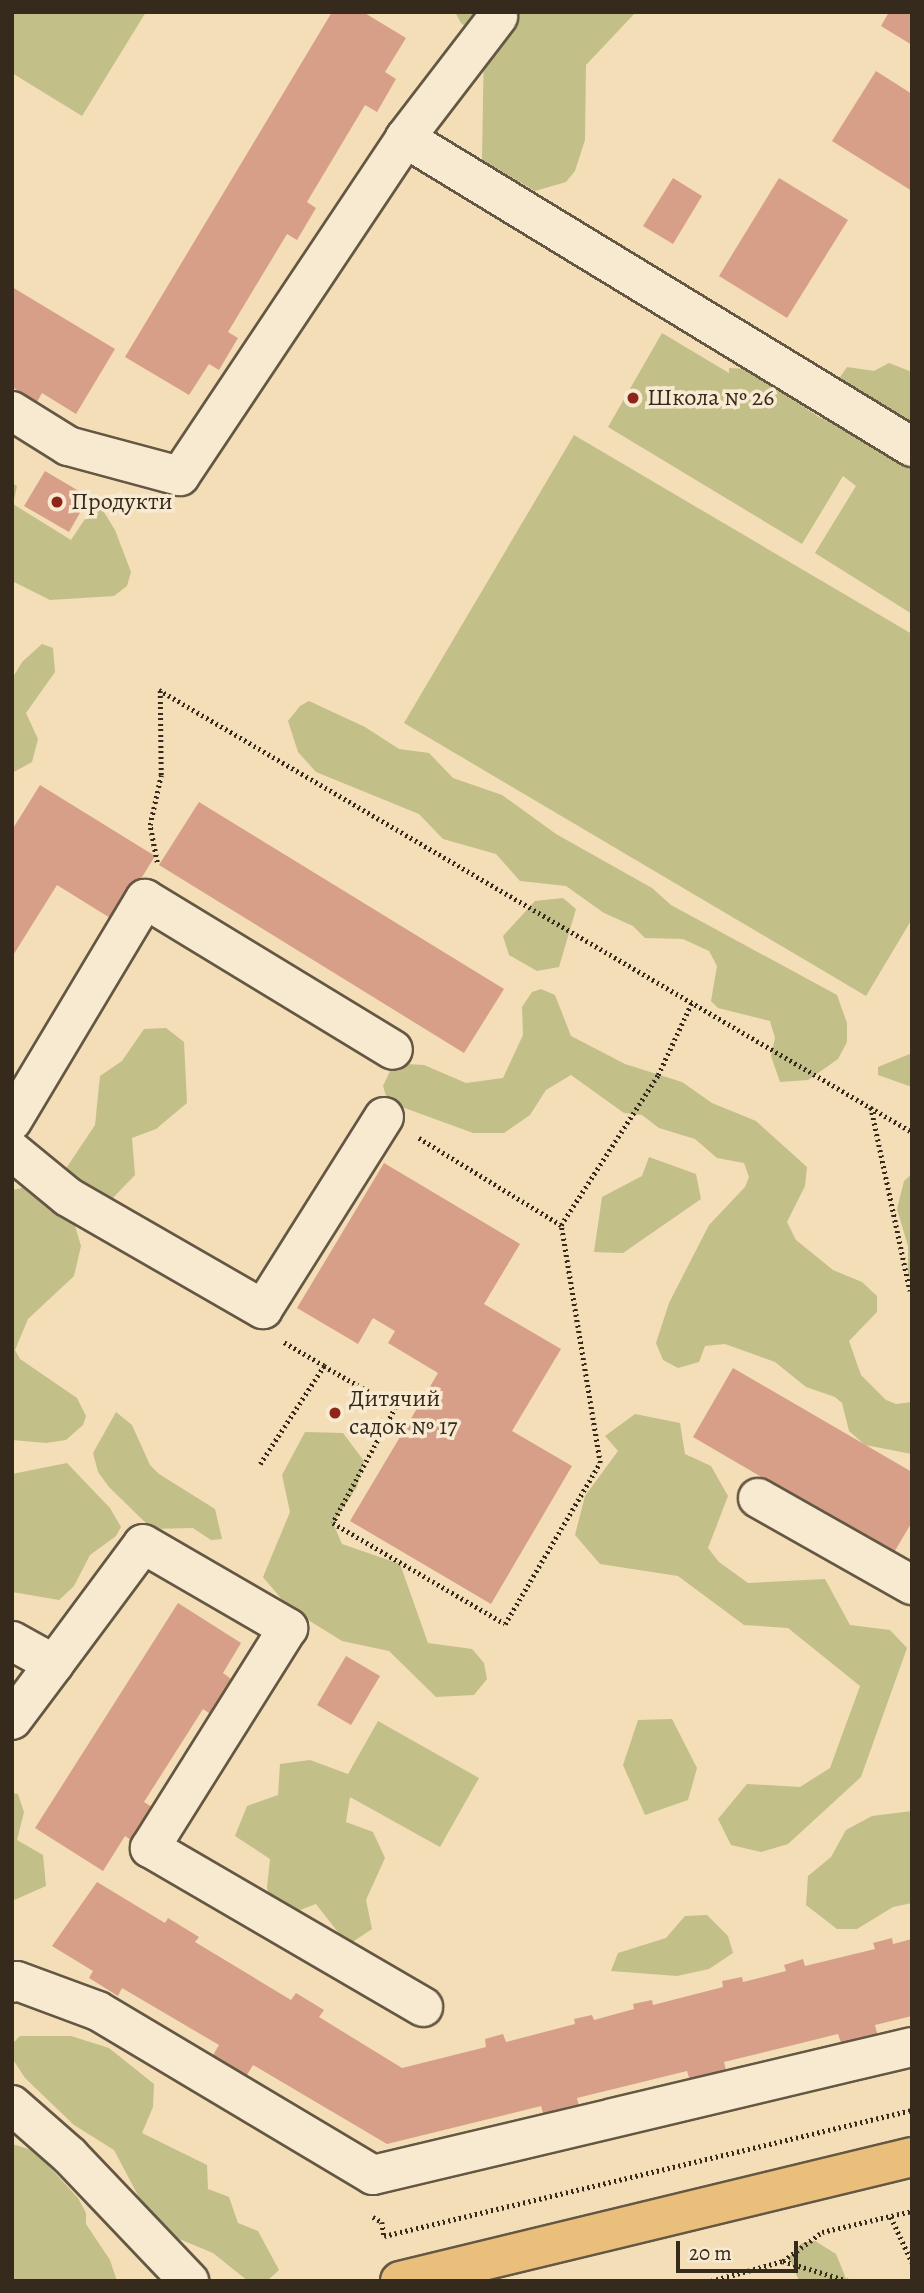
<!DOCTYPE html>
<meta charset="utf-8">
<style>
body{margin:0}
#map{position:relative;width:924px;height:2293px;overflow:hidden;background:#f3deb7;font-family:Alegreya,serif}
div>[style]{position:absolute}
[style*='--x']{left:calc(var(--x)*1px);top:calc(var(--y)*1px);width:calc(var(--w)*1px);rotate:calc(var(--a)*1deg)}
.green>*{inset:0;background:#c3bf89}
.building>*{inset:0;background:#d89f88}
.path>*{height:4.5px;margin-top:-2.25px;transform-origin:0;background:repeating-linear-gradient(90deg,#352a1c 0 2px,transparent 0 5.5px)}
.roads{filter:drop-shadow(2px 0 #645743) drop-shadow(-2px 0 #645743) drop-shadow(0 2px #645743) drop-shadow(0 -2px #645743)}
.minor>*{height:38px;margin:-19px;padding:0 19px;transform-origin:19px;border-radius:19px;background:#f7ead0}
.major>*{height:38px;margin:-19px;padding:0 19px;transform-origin:19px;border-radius:19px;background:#eabf7c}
.dots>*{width:19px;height:19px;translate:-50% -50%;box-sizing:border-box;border:4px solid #f7ead0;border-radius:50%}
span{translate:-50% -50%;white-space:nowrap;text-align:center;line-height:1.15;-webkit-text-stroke:7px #f7ead0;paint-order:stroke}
.poi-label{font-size:24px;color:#352a1c}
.left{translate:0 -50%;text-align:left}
.frame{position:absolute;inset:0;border:14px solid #352a1c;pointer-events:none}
.scale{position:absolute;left:676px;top:2241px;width:122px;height:32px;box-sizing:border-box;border:4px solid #352a1c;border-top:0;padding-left:9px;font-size:21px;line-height:24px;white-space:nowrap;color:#352a1c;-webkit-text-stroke:5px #f7ead0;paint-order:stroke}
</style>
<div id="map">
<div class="green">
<div style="clip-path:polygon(12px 12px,146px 12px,82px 116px,12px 73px)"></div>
<div style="clip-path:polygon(455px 12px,636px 12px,586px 65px,585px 140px,575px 171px,566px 182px,535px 191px,482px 160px,484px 41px,461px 23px)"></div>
<div style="clip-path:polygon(662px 333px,729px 373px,729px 368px,747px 369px,819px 417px,912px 460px,912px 614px,815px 553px,856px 486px,843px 476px,802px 544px,608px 427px)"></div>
<div style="clip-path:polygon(889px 363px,912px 372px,912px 452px,832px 389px,847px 367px,874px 371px)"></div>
<div style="clip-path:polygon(574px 435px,912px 634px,912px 919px,866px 996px,404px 723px)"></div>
<div style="clip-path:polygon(12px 483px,17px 486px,13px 504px,71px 540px,97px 501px,115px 530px,131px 572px,127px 586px,114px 596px,50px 600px,12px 581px)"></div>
<div style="clip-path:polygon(42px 644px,53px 648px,55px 672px,26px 713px,38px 739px,32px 762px,12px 773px,12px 679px,22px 662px)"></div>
<div style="clip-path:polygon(309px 701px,365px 727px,399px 749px,429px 753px,453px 778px,502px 795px,556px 834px,652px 888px,671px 905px,837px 995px,847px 1023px,847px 1042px,838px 1059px,808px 1080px,780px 1082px,771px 1056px,775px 1038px,770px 1021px,718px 1008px,711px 1001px,717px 966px,709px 951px,683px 939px,645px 938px,633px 926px,604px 913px,566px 886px,520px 881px,496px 854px,443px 839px,419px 814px,316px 772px,298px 752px,288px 721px,300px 706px)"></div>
<div style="clip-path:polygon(563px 898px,576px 909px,559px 967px,537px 971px,509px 955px,503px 936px,535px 901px)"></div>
<div style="clip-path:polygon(541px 989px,555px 995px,571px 1036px,625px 1064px,682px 1082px,712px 1103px,756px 1121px,807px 1167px,805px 1186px,787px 1222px,796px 1240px,833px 1270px,862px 1282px,877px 1296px,877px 1312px,849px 1341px,861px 1375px,886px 1400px,896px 1404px,912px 1402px,912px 1454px,865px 1445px,849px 1431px,842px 1403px,835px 1397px,806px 1387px,775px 1362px,725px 1344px,705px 1346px,699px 1362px,678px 1368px,663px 1360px,656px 1343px,669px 1303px,709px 1225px,745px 1187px,749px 1177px,744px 1163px,717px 1158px,695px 1139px,659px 1128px,642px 1115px,624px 1113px,571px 1075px,546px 1090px,530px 1115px,504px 1133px,473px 1133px,402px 1107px,386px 1096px,383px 1086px,391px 1069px,407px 1064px,424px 1065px,466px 1083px,503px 1078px,523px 1035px,522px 1007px,532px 992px)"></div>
<div style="clip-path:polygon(166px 1028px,184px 1042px,187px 1103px,156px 1129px,132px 1138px,135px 1175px,109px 1202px,61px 1176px,95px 1125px,100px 1076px,122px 1061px,144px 1029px)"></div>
<div style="clip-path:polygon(912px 1053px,912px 1087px,878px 1075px,878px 1067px)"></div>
<div style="clip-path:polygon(649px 1157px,696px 1174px,701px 1199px,623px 1253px,594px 1252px,602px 1197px,642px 1176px)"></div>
<div style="clip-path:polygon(912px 1174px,912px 1280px,908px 1275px,908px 1246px,897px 1209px,904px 1181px)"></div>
<div style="clip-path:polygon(48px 1183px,75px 1226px,81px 1246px,74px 1276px,28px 1319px,15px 1350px,20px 1359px,77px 1398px,86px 1416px,83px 1425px,66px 1440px,46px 1443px,12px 1440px,12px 1190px)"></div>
<div style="clip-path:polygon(116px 1412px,132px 1425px,150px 1465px,159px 1474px,215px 1509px,222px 1539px,211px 1540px,193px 1528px,152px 1529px,109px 1487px,98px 1472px,93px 1453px)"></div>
<div style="clip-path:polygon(635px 1414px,680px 1423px,685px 1454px,711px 1466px,728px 1496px,708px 1548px,719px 1562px,748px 1583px,825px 1579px,850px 1625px,890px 1630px,907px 1648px,861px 1777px,788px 1844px,761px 1852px,731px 1845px,718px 1819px,747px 1784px,800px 1787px,830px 1768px,860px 1686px,788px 1628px,744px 1625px,678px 1576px,600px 1564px,575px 1535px,585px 1496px,618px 1451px,605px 1436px)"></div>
<div style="clip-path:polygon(305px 1432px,343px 1433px,364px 1461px,357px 1487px,333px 1523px,342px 1544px,400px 1564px,428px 1643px,472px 1649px,484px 1663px,487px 1679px,474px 1695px,436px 1697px,389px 1651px,342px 1641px,289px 1608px,263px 1577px,290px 1512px,282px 1475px)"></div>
<div style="clip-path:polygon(67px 1463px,110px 1508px,121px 1527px,116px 1536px,90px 1555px,74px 1586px,59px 1600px,12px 1592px,12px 1474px)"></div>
<div style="clip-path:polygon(672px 1719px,697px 1768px,688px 1800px,645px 1815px,623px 1765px,638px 1720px)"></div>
<div style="clip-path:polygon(378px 1721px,479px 1778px,440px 1847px,350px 1797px,346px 1822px,373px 1832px,385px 1858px,366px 1900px,372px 1929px,348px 1945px,316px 1904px,276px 1919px,267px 1888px,270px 1859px,235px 1836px,247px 1806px,278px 1795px,280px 1764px,310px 1760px,348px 1774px)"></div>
<div style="clip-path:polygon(12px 1793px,18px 1794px,24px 1812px,17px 1840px,43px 1855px,46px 1886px,12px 1901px)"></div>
<div style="clip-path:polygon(912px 1811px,912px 1903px,893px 1907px,857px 1929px,837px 1929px,806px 1905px,808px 1876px,831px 1857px,846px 1830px,872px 1816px)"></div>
<div style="clip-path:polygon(707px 1915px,728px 1936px,733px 1953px,709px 1969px,677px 1976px,611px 1971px,618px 1953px,666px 1938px,685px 1916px)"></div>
<div style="clip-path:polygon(20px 2036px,71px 2036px,109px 2048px,154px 2084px,153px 2107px,142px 2133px,207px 2165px,208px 2189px,229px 2197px,238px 2223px,258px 2231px,279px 2270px,267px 2281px,248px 2281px,213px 2253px,172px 2236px,160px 2226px,142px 2203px,114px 2150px,74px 2125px,25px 2078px,12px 2058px,12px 2044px)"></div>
<div style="clip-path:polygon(12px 2144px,35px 2151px,78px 2198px,86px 2213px,86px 2224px,110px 2260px,117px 2281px,12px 2281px)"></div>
<div style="clip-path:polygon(815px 2241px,836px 2254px,847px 2281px,799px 2281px,789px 2257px,802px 2243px)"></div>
</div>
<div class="building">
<div style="clip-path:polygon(332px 12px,363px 12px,406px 38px,385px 72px,396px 79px,377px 112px,365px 105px,307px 202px,316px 208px,297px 240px,287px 234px,228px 332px,238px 338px,219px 370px,209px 364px,189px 395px,125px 357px)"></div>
<div style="clip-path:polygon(889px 12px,912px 12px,912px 45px,881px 26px)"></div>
<div style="clip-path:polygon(876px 71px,912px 94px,912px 191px,832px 141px)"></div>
<div style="clip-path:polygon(673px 178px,702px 196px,673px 244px,643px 226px)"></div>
<div style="clip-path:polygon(779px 178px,848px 220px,787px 318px,719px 276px)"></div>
<div style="clip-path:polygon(12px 287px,115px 349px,76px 414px,42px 393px,37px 402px,12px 387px)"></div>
<div style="clip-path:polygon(45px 471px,89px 497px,69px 532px,24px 506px)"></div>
<div style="clip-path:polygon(40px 785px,155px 856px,115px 921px,57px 885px,12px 957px,12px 830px)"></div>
<div style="clip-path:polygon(199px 802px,504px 989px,464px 1053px,159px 865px)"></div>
<div style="clip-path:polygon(384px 1163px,520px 1244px,484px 1304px,561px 1349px,512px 1431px,572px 1466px,491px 1604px,350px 1521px,438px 1373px,388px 1343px,395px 1331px,373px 1318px,358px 1344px,297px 1308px)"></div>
<div style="clip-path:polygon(733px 1368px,912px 1472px,912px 1522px,893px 1554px,693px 1437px)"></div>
<div style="clip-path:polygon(178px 1603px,241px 1643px,223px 1673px,234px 1681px,212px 1715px,203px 1709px,144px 1802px,155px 1809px,134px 1842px,125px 1836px,103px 1871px,35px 1828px)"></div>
<div style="clip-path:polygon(346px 1656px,380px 1676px,351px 1725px,317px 1705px)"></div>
<div style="clip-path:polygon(97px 1882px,165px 1923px,168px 1918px,199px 1937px,195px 1942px,291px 2000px,296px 1993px,324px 2010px,319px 2017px,402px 2068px,486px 2047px,485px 2039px,503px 2034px,506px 2042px,575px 2024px,574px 2019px,592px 2015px,594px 2020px,634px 2009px,633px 2004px,652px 2000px,653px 2005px,723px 1987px,722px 1981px,742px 1977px,743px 1982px,786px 1971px,784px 1965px,803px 1959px,805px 1966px,875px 1949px,873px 1943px,892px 1938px,893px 1944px,912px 1939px,912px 2016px,875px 2025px,878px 2037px,842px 2046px,838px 2034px,724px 2062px,727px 2075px,691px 2084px,687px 2071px,577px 2098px,580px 2111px,545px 2120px,541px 2106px,387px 2144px,253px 2065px,247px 2075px,213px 2055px,219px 2045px,122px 1988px,118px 1996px,89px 1978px,93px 1971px,52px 1946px)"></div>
</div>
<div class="path">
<div style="--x:159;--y:690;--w:873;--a:30.41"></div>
<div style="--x:157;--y:862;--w:38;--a:-101"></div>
<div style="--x:150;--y:825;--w:51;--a:-77.6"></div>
<div style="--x:161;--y:775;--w:84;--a:-90.7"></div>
<div style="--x:871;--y:1107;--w:188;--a:78"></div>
<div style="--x:419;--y:1138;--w:167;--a:31.5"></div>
<div style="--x:561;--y:1225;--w:179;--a:-57.1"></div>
<div style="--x:658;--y:1075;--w:81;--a:-65"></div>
<div style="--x:324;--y:1366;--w:83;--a:29.7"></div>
<div style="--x:396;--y:1407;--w:132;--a:118.5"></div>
<div style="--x:333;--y:1523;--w:199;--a:30.4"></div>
<div style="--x:505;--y:1624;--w:187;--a:-59.5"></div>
<div style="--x:600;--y:1463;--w:241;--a:-99.3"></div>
<div style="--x:260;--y:1464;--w:117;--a:-56.9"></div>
<div style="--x:324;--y:1366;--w:48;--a:-149.7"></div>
<div style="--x:373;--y:2217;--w:10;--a:29"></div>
<div style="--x:382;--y:2222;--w:14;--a:82"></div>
<div style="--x:384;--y:2236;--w:543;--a:-13.42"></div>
<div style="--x:891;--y:2217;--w:50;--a:65"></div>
<div style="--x:783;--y:2261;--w:68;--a:17.1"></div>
<div style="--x:711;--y:2281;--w:75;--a:-15.5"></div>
<div style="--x:783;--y:2261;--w:49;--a:-36.6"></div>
<div style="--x:822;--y:2232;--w:92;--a:-13.1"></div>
</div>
<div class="roads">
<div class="minor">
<div style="--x:405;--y:138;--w:594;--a:31.36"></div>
<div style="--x:12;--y:411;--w:66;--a:32"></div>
<div style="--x:68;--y:446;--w:116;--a:15"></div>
<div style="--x:180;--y:476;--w:406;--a:-56.3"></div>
<div style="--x:405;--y:138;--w:153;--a:-52.5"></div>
<div style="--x:12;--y:1121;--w:259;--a:-59.1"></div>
<div style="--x:145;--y:899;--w:290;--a:31.3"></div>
<div style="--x:12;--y:1151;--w:72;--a:39.4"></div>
<div style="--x:68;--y:1197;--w:225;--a:29.9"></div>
<div style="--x:263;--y:1309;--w:227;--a:-57.8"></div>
<div style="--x:758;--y:1498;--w:177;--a:29.5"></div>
<div style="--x:12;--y:1641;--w:48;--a:28.7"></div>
<div style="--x:54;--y:1664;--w:70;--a:126.9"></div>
<div style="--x:54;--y:1664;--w:149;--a:-53.4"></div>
<div style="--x:143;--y:1544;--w:168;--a:30.1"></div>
<div style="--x:288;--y:1628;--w:260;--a:122.1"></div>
<div style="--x:150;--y:1848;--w:316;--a:30.2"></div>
<div style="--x:12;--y:1983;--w:5;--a:-22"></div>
<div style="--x:17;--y:1981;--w:86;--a:20.3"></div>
<div style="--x:98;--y:2011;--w:320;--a:30.8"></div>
<div style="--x:373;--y:2175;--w:554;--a:-13.36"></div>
<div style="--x:12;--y:2105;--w:77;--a:41.3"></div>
<div style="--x:70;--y:2156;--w:173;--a:46.4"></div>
</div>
<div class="major">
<div style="--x:400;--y:2281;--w:527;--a:-13.61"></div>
</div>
</div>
<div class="dots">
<div style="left:633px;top:398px;background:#8f2418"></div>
<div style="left:57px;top:502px;background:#8f2418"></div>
<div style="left:335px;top:1413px;background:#8f2418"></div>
</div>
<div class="poi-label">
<span class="left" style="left:647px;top:398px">Школа № 26</span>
<span class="left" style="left:71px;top:502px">Продукти</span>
<span class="left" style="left:349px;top:1413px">Дитячий<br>садок № 17</span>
</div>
<div class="frame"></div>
<div class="scale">20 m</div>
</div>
